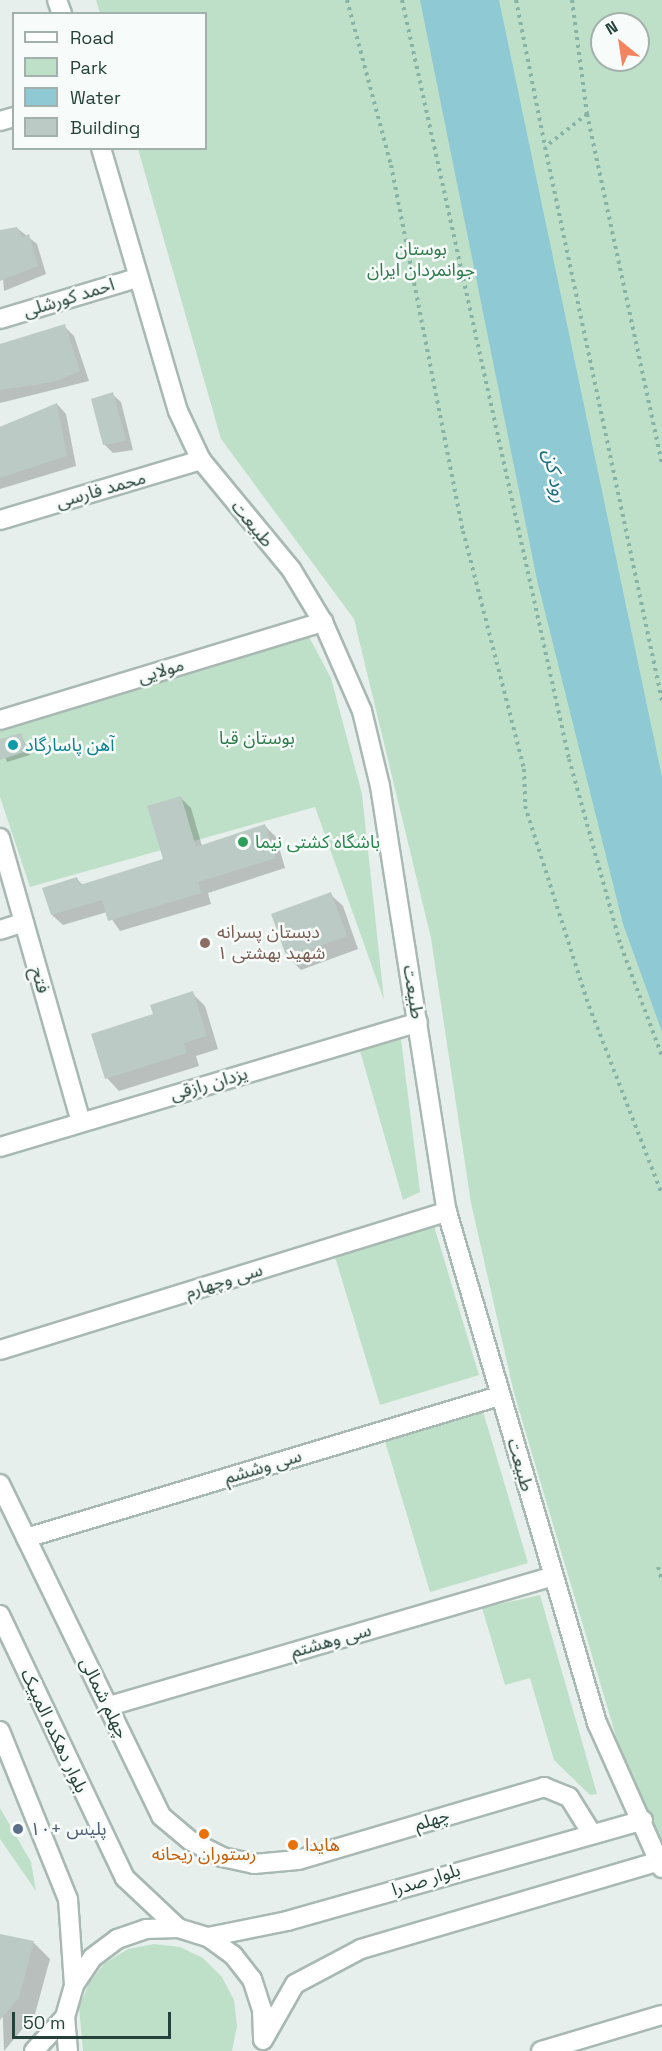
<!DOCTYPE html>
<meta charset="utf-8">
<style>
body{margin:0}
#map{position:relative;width:662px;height:2051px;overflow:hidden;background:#e6efeb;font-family:"Space Grotesk","Noto Sans Arabic",sans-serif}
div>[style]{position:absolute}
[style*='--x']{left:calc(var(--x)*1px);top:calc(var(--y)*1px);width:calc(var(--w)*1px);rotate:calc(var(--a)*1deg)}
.green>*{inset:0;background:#bfe0c8}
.water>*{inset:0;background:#8ec9d4}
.shadow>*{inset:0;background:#0003}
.building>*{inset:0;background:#bbcac4}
.path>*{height:4px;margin-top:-2px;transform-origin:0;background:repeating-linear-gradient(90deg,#86b3a5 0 3px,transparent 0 7.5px)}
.roads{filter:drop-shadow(2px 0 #a8b8b2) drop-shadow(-2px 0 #a8b8b2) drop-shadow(0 2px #a8b8b2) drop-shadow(0 -2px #a8b8b2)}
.street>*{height:18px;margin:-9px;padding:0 9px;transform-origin:9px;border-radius:9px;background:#fff}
.secondary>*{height:18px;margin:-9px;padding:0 9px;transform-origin:9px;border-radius:9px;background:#fff}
.dots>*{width:16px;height:16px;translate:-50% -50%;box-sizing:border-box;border:3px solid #f7fbf9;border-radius:50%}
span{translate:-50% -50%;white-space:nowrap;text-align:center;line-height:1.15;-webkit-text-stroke:5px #f7fbf9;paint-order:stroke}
.park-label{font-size:18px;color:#2d7a4b}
.street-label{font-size:18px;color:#24423a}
.culture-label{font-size:18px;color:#0d838f}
.left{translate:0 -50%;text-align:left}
.leisure-label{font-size:18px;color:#27864d}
.education-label{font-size:18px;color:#785e54}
.service-label{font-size:18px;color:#4e5e75}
.food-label{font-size:18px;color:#c56008}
.water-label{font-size:20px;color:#1c6f80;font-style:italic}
.legend{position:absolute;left:12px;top:12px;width:195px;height:138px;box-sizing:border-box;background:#f7fbf9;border:2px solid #a3b1ad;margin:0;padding:8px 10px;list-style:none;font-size:18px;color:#24423a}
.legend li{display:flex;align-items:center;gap:12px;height:30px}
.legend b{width:30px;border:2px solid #a3b1ad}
.north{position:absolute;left:590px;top:12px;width:60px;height:60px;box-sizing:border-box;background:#f7fbf9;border:2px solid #a3b1ad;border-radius:50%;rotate:330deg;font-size:16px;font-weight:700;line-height:24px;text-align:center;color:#24423a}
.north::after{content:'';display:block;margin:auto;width:21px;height:27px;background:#f4845f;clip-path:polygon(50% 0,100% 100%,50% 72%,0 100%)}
.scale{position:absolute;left:12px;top:2012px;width:159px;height:27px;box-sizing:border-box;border:3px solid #24423a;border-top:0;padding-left:8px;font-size:18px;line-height:21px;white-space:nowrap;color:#24423a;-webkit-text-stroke:4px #f7fbf9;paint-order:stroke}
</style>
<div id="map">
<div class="green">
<div style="clip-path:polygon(evenodd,96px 0,662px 0,662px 1862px,626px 1770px,514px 1393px,471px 1203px,431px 938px,354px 619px,221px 439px,138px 149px,206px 148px,206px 14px,100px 13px,96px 0,602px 24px,638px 24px,638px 60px,602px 60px,602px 24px)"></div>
<div style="clip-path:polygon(309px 637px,331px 678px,362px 794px,384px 1000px,315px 807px,30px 887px,0 797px,0 731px)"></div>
<div style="clip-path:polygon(401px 1039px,420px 1192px,403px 1200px,360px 1051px)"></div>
<div style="clip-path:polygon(434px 1226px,479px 1375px,380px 1405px,335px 1257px)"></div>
<div style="clip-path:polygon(482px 1408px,528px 1563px,430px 1592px,384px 1438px)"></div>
<div style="clip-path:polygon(540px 1595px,597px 1794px,590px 1795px,554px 1760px,530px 1678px,505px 1685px,482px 1608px)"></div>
<div style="clip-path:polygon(0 1808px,31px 1862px,36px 1891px,0 1839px)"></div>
<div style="clip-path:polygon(154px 1944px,180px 1947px,203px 1958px,222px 1977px,234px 2000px,237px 2026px,232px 2051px,83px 2051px,79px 2007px,89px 1983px,105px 1963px,128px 1949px)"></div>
</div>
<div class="water">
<div style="clip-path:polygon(420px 0,499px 0,662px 777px,662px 1032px,623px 924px,537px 580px)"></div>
</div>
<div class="shadow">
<div style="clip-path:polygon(17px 228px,37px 244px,46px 274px,4px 291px,0 232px)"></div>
<div style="clip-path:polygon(64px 326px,74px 336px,89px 381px,0 403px,0 346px)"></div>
<div style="clip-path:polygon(112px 394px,121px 402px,133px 450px,113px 453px,104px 444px)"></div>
<div style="clip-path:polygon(57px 404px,66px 414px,76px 466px,0 489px,0 427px)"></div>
<div style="clip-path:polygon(21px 735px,30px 755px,7px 762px,0 741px)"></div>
<div style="clip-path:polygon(180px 797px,191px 808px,202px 846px,265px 826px,276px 837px,285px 868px,208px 893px,211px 904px,120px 931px,107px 912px,63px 925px,52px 915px,77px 879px,83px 885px,165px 860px)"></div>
<div style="clip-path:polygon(330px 894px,343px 906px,358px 949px,301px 970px,288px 957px)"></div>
<div style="clip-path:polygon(192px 993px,205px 1006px,218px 1049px,196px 1056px,199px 1066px,119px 1091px,107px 1078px,155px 1015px)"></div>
<div style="clip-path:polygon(0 1936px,34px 1943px,50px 1959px,35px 2014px,4px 2051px)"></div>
</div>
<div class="building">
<div style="clip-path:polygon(17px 227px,22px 237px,29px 234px,38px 266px,0 281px,0 230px)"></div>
<div style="clip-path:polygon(65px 324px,80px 371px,54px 382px,0 390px,0 344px)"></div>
<div style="clip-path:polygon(113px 392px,126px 441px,103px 445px,91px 399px)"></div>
<div style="clip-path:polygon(57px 403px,67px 456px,0 478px,0 427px)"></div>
<div style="clip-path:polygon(21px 733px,27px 751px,0 760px,0 739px)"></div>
<div style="clip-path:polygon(181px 796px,196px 847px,265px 824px,276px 858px,198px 882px,201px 893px,108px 921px,102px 900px,51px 915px,42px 888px,77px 877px,80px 885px,163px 859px,147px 806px)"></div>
<div style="clip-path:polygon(331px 892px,347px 936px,287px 958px,271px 914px)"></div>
<div style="clip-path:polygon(193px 991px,207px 1036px,184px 1043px,187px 1053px,105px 1079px,91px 1034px,153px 1014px,150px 1005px)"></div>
<div style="clip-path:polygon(0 1934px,34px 1941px,19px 1998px,0 2020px)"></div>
</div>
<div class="path">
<div style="--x:347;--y:0;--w:171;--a:75.1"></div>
<div style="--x:391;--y:165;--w:373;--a:78.9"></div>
<div style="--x:463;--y:531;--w:246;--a:75.6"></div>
<div style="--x:524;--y:769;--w:37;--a:88"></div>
<div style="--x:525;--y:806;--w:210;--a:72.3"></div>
<div style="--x:589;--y:1006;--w:202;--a:68.8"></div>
<div style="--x:402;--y:0;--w:777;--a:77.59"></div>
<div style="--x:569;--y:759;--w:194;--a:74.5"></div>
<div style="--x:621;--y:946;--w:117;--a:69.6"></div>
<div style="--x:516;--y:0;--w:150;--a:78.8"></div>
<div style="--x:572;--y:0;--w:115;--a:82.5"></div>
<div style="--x:587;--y:114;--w:358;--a:77.9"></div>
<div style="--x:587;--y:114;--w:53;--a:141.8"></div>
<div style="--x:545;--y:147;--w:566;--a:78.07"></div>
<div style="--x:658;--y:1567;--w:14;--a:73"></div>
</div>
<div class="roads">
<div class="street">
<div style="--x:0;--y:121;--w:15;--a:-16"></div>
<div style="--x:0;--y:319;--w:143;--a:-16.7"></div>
<div style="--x:0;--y:520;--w:210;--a:-16.6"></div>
<div style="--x:0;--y:930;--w:25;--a:-18"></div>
<div style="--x:0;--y:1147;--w:436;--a:-16.6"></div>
<div style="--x:0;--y:1350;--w:468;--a:-17.2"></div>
<div style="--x:0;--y:1484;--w:369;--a:64.1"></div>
<div style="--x:161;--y:1816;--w:39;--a:40"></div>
<div style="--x:191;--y:1841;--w:35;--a:27"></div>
<div style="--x:222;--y:1857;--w:33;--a:12"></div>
<div style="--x:254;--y:1864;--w:44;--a:-5.2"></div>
<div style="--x:298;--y:1860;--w:257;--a:-16.5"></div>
<div style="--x:544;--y:1787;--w:27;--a:22"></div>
<div style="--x:569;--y:1797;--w:40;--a:58"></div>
<div style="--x:26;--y:1538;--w:495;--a:-16.7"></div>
<div style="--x:109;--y:1706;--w:463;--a:-16.3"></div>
<div style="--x:541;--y:2051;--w:126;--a:-16.6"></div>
</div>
<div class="secondary">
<div style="--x:57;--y:0;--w:15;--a:70"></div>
<div style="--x:101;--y:148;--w:274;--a:73.7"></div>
<div style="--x:178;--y:411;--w:54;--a:64.9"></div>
<div style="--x:201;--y:460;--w:141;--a:50.5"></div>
<div style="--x:291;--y:569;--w:62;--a:58.9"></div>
<div style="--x:323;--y:622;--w:97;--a:66.3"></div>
<div style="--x:362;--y:711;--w:77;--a:76.5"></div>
<div style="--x:380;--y:786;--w:431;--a:81.1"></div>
<div style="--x:447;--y:1212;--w:533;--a:73.64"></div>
<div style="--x:597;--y:1723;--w:159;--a:65.9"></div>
<div style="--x:0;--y:720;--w:338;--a:-16.9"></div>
<div style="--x:0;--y:838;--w:295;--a:74.1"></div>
<div style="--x:0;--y:1615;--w:291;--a:64.6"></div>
<div style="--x:125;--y:1878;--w:73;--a:43.3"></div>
<div style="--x:0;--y:1731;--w:181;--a:68"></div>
<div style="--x:68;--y:1899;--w:86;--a:86"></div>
<div style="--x:208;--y:1937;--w:81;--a:-11.4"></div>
<div style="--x:287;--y:1921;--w:370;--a:-15.8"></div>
<div style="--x:263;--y:2040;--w:64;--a:-60.3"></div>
<div style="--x:295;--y:1984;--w:75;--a:-27.9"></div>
<div style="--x:361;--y:1949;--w:312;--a:-16.4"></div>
<div style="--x:34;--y:2051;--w:46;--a:-47.6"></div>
<div style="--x:68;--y:2051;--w:34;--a:-95"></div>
<div style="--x:65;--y:2017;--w:33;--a:-74"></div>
<div style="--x:74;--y:1985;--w:32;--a:-56"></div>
<div style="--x:92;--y:1958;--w:31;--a:-37"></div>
<div style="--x:117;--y:1939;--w:31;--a:-19"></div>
<div style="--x:146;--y:1929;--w:32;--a:-2"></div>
<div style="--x:178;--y:1928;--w:31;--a:17"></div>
<div style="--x:208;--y:1937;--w:31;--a:36"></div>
<div style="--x:233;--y:1955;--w:31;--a:52"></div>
<div style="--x:252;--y:1979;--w:32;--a:72"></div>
<div style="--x:262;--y:2009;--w:30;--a:88"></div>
</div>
</div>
<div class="dots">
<div style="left:13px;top:745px;background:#0f9aa8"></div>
<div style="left:243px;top:842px;background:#2e9e5b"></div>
<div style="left:205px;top:943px;background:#8d6e63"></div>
<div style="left:18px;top:1829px;background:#5c6f8a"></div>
<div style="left:204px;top:1834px;background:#e8710a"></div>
<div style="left:293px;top:1845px;background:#e8710a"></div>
</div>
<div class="park-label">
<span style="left:421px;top:260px">بوستان<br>جوانمردان ایران</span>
<span style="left:257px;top:738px">بوستان قبا</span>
</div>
<div class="street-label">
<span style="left:69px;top:298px;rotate:-17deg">احمد کورشلی</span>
<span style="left:101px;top:490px;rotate:-16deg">محمد فارسی</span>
<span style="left:252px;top:524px;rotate:50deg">طبیعت</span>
<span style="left:161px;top:671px;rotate:-17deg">مولایی</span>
<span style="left:40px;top:980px;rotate:74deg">فتح</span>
<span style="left:413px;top:992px;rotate:81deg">طبیعت</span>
<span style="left:209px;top:1084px;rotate:-16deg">یزدان رازقی</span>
<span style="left:224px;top:1281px;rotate:-17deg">سی وچهارم</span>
<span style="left:520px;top:1465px;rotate:74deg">طبیعت</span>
<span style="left:263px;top:1467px;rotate:-17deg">سی وششم</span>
<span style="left:331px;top:1641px;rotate:-16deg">سی وهشتم</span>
<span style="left:104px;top:1698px;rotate:64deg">چهلم شمالی</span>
<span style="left:54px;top:1731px;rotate:65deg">بلوار دهکده المپیک</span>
<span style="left:432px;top:1820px;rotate:-17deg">چهلم</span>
<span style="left:426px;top:1880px;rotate:-17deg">بلوار صدرا</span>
</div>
<div class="culture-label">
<span class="left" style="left:25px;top:745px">آهن پاسارگاد</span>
</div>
<div class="leisure-label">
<span class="left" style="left:255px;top:842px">باشگاه کشتی نیما</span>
</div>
<div class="education-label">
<span class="left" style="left:217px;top:943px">دبستان پسرانه<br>شهید بهشتی ۱</span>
</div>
<div class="service-label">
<span class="left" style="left:30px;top:1829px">پلیس +۱۰</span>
</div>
<div class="food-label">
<span class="left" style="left:305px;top:1845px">هایدا</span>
<span style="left:204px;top:1854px">رستوران ریحانه</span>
</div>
<div class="water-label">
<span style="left:555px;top:476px;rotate:79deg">رود کن</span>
</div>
<ul class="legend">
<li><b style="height:8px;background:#fff"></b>Road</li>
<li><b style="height:16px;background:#bfe0c8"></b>Park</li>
<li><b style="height:16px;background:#8ec9d4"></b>Water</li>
<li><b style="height:16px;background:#bbcac4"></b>Building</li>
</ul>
<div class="north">N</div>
<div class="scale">50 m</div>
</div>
